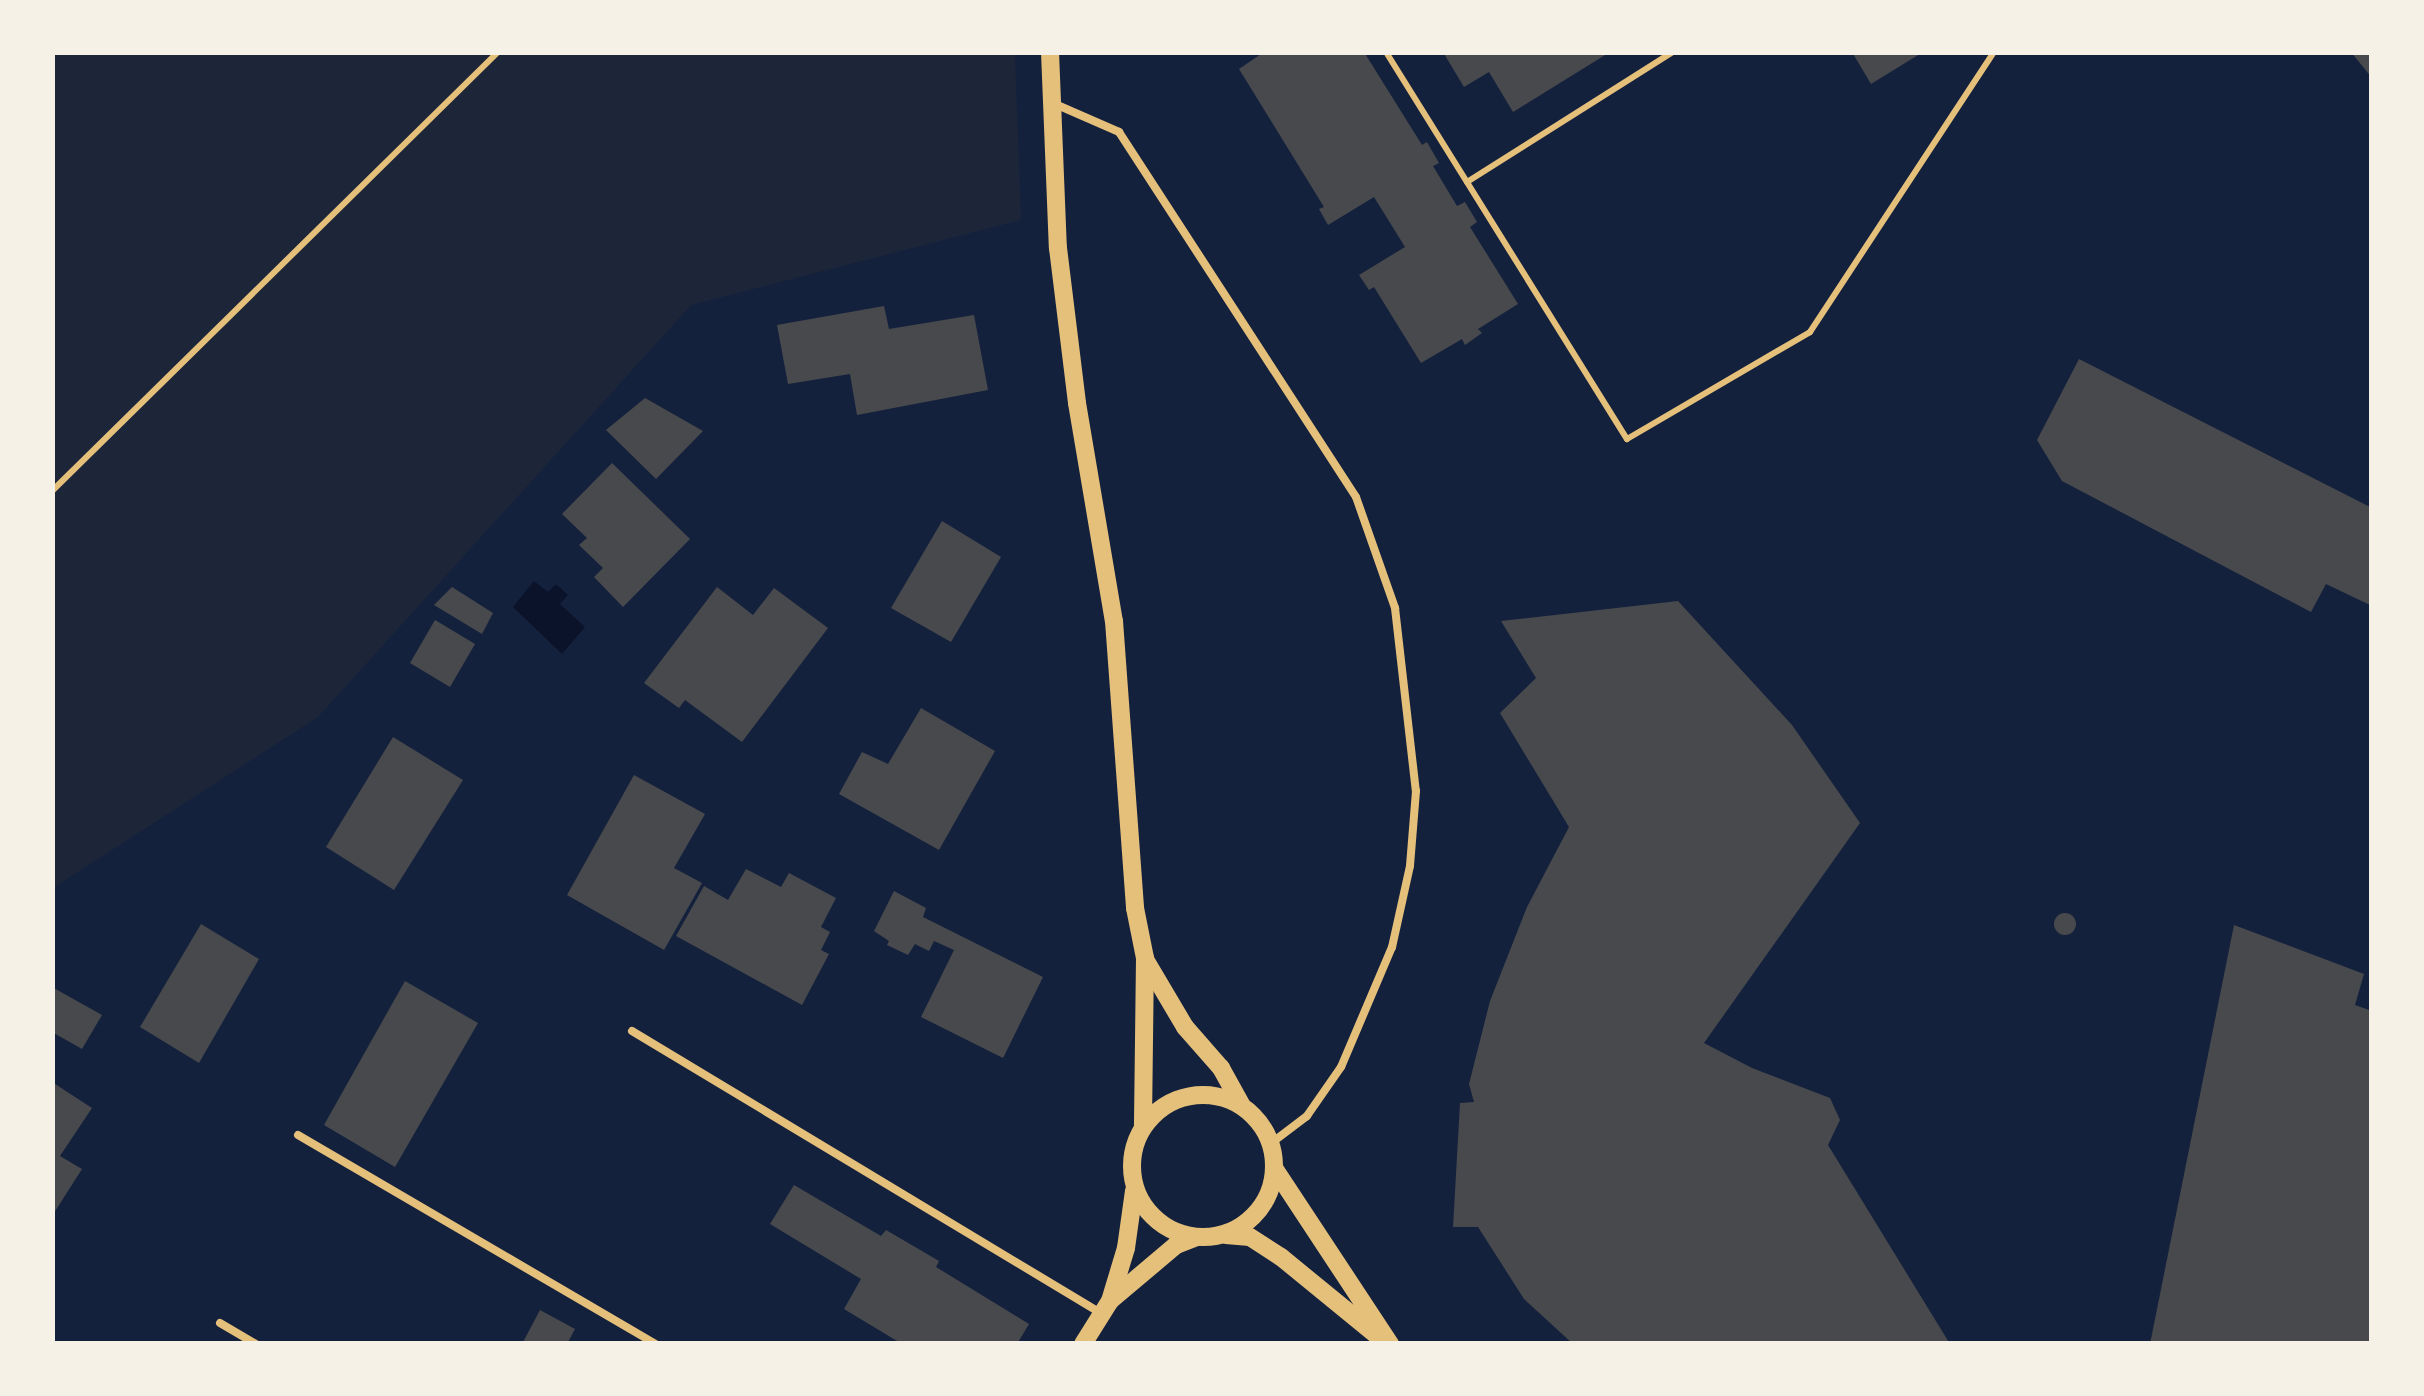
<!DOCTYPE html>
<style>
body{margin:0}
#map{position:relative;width:2424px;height:1396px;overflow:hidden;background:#14213d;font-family:"Sofia Sans Condensed",sans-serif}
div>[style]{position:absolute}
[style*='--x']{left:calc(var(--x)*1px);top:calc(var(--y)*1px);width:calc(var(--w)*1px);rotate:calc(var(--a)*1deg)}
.green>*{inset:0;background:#1d2539}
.water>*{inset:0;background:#0b132b}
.building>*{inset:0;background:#48494c}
.round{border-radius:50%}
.path>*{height:6px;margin:-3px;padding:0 3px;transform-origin:3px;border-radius:3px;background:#e5c07b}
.service>*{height:8px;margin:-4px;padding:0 4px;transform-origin:4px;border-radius:4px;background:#e5c07b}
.tertiary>*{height:18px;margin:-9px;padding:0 9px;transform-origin:9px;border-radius:9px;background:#e5c07b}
.tertiary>.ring{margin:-9px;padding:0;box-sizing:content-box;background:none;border:18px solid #e5c07b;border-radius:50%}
span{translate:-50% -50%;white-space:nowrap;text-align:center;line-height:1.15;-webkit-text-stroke:8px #f6f1e7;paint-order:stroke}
.frame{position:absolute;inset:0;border:55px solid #f6f1e7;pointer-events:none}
</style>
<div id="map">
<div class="green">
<div style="clip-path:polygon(53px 53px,1015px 53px,1021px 220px,691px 305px,318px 717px,53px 888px)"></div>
</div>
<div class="water">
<div style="clip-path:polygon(534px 581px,548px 592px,556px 584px,568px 595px,560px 604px,585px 627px,562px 654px,513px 607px)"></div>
</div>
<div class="building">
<div style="clip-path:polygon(1264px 52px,1364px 52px,1422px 145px,1427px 142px,1439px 163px,1433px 166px,1457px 206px,1465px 202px,1477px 222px,1470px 227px,1518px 304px,1478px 329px,1482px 333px,1465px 345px,1462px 339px,1421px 363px,1374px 287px,1369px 290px,1359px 275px,1405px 247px,1374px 197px,1328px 225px,1319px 209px,1324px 207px,1239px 69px)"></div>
<div style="clip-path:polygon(1443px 52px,1610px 52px,1513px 112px,1489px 72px,1464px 87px)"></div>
<div style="clip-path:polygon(1852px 52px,1923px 52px,1871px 84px)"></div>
<div style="clip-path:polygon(2351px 52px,2372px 52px,2372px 78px)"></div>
<div style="clip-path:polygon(884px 306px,889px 329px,974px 315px,988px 390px,857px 415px,850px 374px,788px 384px,777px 325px)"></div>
<div style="clip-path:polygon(2079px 359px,2372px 508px,2372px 606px,2326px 584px,2311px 612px,2062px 481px,2037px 440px)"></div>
<div style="clip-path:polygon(645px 398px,703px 431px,656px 479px,606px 430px)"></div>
<div style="clip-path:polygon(612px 463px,690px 539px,623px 607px,594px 577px,603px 568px,579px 545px,587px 538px,562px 514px)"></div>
<div style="clip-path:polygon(942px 521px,1001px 557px,951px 642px,891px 608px)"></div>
<div style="clip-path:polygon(452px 587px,493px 613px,482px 634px,434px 605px)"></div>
<div style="clip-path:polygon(717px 587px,753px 615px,774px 588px,828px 628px,742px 742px,685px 700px,679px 708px,644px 683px)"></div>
<div style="clip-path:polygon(1678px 601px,1792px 725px,1860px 823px,1704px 1043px,1752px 1068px,1830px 1098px,1840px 1120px,1828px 1145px,1950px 1344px,1573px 1344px,1524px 1299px,1478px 1227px,1453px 1227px,1460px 1103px,1474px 1102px,1469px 1084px,1490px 1001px,1527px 907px,1569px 827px,1500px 713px,1536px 678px,1501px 621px)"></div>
<div style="clip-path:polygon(435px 620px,475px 644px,450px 687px,410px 663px)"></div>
<div style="clip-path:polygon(921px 708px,995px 751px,939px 850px,839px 794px,862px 752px,888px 764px)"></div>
<div style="clip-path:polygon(393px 737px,463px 780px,394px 890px,326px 847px)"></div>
<div style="clip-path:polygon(634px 775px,705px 814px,674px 868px,702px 883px,664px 950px,567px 895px)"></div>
<div style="clip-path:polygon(746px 869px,781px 887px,789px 873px,836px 898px,821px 927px,830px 932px,821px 950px,829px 954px,802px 1005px,676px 936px,704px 886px,728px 900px)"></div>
<div style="clip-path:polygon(894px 891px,926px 908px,923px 917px,1043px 977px,1003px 1058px,921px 1017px,954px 950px,934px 941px,929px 951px,915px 944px,908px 955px,887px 945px,889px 941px,874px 931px)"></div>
<div class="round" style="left:2054px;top:913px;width:22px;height:22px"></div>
<div style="clip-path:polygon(201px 924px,259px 959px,199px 1063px,140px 1027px)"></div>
<div style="clip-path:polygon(2234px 925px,2364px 974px,2355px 1005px,2372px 1011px,2372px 1344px,2150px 1344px)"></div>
<div style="clip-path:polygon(405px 981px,478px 1023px,395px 1167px,324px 1125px)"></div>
<div style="clip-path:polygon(52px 987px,102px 1015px,82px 1049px,52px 1032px)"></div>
<div style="clip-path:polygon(52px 1082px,92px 1108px,60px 1156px,82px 1169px,52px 1216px)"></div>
<div style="clip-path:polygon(794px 1185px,881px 1236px,886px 1230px,939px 1261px,936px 1267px,1029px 1324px,1017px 1344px,902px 1344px,844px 1309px,861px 1279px,770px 1224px)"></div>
<div style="clip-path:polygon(540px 1310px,575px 1329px,567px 1344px,522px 1344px)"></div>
</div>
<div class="path">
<div style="--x:1386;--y:52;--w:456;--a:58.1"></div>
<div style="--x:1627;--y:439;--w:212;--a:-30.3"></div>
<div style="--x:1810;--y:332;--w:335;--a:-56.7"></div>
<div style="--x:1467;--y:182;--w:244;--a:-32.3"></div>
<div style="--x:52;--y:491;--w:626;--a:-44.55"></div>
</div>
<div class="service">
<div style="--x:1055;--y:104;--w:70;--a:23.6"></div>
<div style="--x:1119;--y:132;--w:435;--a:57"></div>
<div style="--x:1356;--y:497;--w:118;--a:70.6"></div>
<div style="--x:1395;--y:608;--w:184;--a:83.5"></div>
<div style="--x:1416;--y:791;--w:75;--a:94.6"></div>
<div style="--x:1410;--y:866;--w:83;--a:102.5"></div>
<div style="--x:1392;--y:947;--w:130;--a:113"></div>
<div style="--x:1341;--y:1067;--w:60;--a:124.8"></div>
<div style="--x:1307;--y:1116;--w:46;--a:142.9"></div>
<div style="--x:632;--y:1031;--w:545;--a:31.04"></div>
<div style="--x:298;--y:1135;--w:414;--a:30.3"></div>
<div style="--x:220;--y:1323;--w:42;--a:30.3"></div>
</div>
<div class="tertiary">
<div style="--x:1050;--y:52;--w:196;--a:87.7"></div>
<div style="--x:1058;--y:248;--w:156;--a:83"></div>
<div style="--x:1077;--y:403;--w:221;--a:80.4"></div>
<div style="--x:1114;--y:621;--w:288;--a:85.8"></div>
<div style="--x:1135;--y:908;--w:51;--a:78.7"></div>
<div style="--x:1145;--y:958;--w:168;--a:90.7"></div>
<div style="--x:1146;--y:961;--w:77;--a:59.4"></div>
<div style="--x:1185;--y:1027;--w:55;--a:48.7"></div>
<div style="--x:1221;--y:1068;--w:43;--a:61.1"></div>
<div class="ring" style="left:1132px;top:1095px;width:124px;height:124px"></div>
<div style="--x:1274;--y:1168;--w:211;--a:56.6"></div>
<div style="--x:1226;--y:1235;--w:24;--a:5"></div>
<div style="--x:1250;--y:1237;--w:37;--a:33"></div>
<div style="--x:1281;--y:1257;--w:128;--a:39.3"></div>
<div style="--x:1111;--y:1300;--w:85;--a:-40.2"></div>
<div style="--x:1176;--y:1245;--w:22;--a:-21"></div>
<div style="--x:1083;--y:1344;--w:51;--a:-57.9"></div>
<div style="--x:1110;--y:1301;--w:55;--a:-73.2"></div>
<div style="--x:1126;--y:1248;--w:58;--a:-82"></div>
</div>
<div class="frame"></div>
</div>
